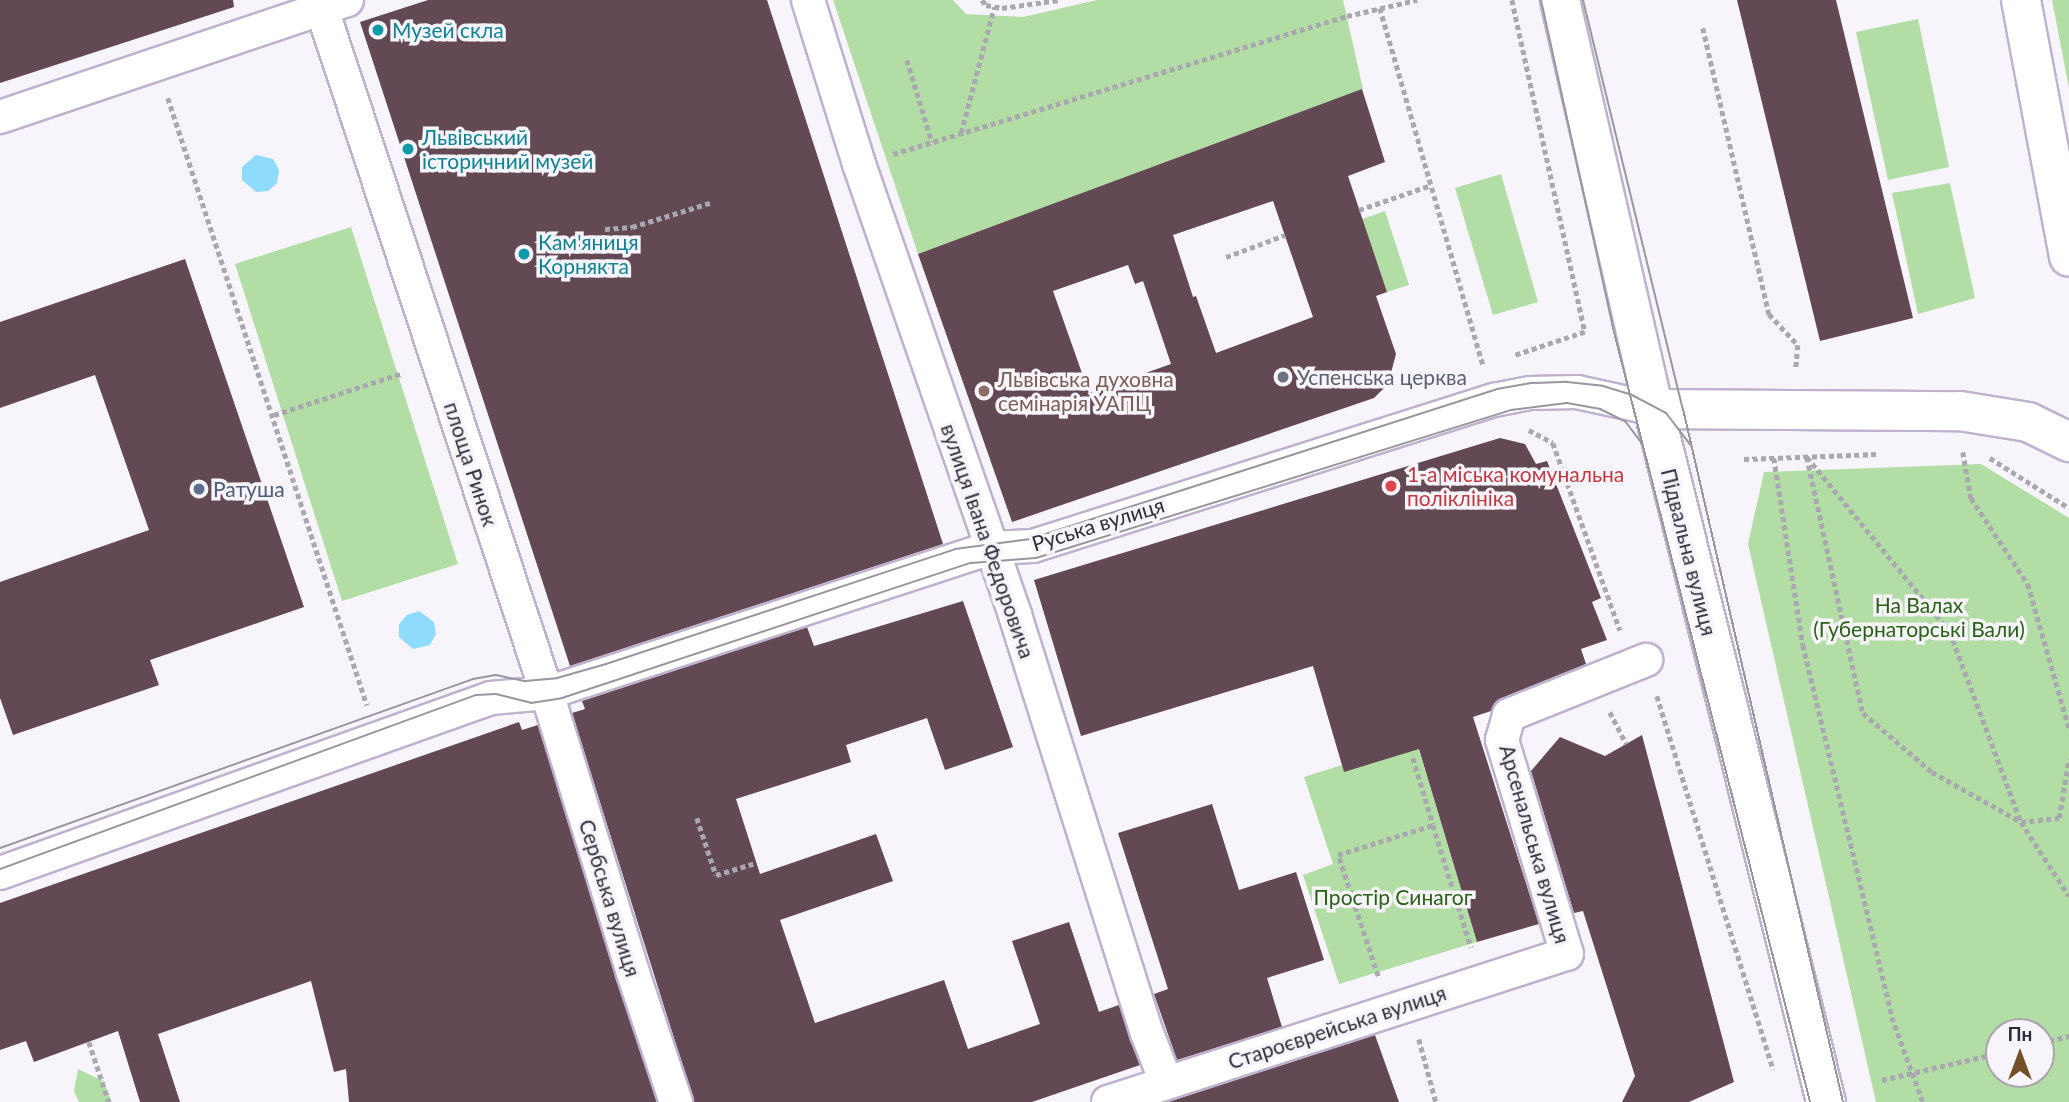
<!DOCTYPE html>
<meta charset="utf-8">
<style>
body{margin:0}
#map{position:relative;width:2069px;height:1102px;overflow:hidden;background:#f7f5fb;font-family:Lato,sans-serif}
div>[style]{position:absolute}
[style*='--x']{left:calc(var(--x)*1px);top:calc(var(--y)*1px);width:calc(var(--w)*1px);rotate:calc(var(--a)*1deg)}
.green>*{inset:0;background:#b2dda5}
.water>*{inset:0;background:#8fdbfe}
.building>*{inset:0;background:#634954}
.path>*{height:4.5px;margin-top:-2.25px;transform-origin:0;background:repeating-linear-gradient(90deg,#aaa8af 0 5px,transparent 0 8.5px)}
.roads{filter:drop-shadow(2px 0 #beb2cd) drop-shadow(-2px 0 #beb2cd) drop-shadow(0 2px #beb2cd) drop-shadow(0 -2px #beb2cd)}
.pedestrian>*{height:32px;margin:-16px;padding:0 16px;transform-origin:16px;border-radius:16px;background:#fff}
.minor>*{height:38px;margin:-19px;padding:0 19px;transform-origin:19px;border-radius:19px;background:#fff}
.primary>*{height:38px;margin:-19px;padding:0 19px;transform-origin:19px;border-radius:19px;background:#fff}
.tram>*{height:2px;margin:-1px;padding:0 1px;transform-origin:1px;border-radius:1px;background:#99969e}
.dots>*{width:19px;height:19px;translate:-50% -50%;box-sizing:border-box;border:4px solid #f7f5fb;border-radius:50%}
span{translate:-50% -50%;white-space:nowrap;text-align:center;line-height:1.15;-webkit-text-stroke:7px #f7f5fb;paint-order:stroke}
.culture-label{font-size:21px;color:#0d838f}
.left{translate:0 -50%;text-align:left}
.worship-label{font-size:21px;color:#5b616d}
.education-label{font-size:21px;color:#785e54}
.street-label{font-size:21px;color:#312d37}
.health-label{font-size:21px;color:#be3a42}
.service-label{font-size:21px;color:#4e5e75}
.park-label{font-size:21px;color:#2a6116}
.north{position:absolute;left:1985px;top:1018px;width:70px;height:70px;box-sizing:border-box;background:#f7f5fb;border:2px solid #a8a5ad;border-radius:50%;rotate:0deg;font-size:19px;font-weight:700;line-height:28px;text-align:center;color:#312d37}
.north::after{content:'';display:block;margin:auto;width:24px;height:32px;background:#734e29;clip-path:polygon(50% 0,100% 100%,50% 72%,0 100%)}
</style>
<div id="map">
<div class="green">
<div style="clip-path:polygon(833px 0,953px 0,966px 14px,1023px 17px,1097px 0,1343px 0,1363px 89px,918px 254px)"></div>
<div style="clip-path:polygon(2052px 0,2069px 0,2069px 88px)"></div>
<div style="clip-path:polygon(1918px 19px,1949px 167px,1888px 180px,1856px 32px)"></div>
<div style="clip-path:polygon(1501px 174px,1538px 302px,1493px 315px,1455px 188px)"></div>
<div style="clip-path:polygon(1950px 183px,1975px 298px,1918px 314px,1892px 193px)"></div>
<div style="clip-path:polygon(1385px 211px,1409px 285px,1387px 292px,1362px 219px)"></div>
<div style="clip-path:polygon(351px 227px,458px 564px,342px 601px,235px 264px)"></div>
<div style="clip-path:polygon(evenodd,1981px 464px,2069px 518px,2069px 1102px,1876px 1102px,1748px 544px,1764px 472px,1981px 464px,1999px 1032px,2041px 1032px,2041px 1074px,1999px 1074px,1999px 1032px)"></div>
<div style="clip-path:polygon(1417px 743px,1477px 942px,1339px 984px,1303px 875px,1333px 864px,1304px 777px,1342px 765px,1344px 771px)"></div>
<div style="clip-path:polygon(78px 1069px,103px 1081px,112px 1102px,79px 1102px,74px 1091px)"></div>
</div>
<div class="water">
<div style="clip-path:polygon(256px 155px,273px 159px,279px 170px,277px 183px,268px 191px,256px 192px,242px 180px,242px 167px)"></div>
<div style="clip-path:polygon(419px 611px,434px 622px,436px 634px,430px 645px,413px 649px,399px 637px,399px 624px,407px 615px)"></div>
</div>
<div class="building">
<div style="clip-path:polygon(0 0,233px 0,234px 7px,0 83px)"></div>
<div style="clip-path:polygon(428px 0,767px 0,943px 544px,570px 666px,360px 22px)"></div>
<div style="clip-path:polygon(1737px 0,1836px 0,1913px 318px,1820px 341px)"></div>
<div style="clip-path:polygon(evenodd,1362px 89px,1385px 162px,1348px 176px,1387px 292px,1376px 296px,1396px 354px,1388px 384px,1374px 398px,1012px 522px,918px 254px,1362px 89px,1273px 201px,1313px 317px,1216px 353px,1196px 296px,1193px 297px,1173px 235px,1273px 201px,1362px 89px,1128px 265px,1135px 284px,1143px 281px,1171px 364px,1089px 393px,1053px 291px,1128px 265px)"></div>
<div style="clip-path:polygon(185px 259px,304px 607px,150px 660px,159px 685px,13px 735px,0 698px,0 582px,149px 530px,95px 375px,0 408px,0 322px)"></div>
<div style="clip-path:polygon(1500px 438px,1525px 444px,1536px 464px,1547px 461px,1601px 598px,1592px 602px,1607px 640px,1581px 649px,1586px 664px,1502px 698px,1491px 711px,1473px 717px,1539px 924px,1477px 942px,1419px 749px,1344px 772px,1313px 666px,1081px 736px,1034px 580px)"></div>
<div style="clip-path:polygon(963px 601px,1013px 747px,945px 770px,927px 718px,846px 745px,851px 762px,736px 799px,760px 874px,876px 834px,893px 881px,780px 920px,815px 1023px,944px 980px,968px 1049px,1040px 1024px,1012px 941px,1069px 922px,1099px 1012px,1119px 1005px,1140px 1065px,1032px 1102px,694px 1102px,572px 713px,585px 709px,582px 701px,807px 627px,814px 646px)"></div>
<div style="clip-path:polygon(519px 722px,522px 730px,538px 725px,657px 1102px,349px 1102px,346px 1069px,334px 1072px,311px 981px,158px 1034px,180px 1102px,140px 1102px,118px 1031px,34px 1062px,26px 1041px,0 1050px,0 903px)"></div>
<div style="clip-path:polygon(1642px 735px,1734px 1082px,1689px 1102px,1622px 1102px,1635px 1076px,1583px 911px,1574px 913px,1531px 771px,1560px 737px,1605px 756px)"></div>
<div style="clip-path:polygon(1212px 804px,1239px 890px,1296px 872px,1324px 960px,1267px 978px,1282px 1027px,1177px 1060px,1154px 994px,1168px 989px,1118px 833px)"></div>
<div style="clip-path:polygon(1375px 1035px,1399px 1102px,1168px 1102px)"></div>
</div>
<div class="path">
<div style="--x:982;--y:0;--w:6;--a:51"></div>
<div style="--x:986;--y:5;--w:16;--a:11"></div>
<div style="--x:1002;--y:8;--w:59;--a:-7.9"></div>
<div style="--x:1512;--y:0;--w:340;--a:77.6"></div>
<div style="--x:1585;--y:332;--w:76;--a:161.6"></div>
<div style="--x:1380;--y:8;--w:372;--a:73.9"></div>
<div style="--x:1703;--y:28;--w:294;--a:77"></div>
<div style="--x:1769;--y:314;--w:42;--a:46.9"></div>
<div style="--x:1798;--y:345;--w:24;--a:95"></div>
<div style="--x:907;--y:60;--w:86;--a:73"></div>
<div style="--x:168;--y:98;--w:639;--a:71.85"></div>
<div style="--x:961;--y:133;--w:130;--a:-75.3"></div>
<div style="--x:893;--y:154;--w:475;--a:-16.9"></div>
<div style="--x:1347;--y:16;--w:72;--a:-12.9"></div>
<div style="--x:1359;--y:210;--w:76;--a:-19.1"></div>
<div style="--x:605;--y:229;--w:27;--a:-4"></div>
<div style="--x:632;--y:227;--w:85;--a:-17.2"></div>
<div style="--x:1226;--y:257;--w:63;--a:-20.4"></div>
<div style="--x:274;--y:415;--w:136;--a:-18"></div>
<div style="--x:1529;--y:430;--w:27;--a:28"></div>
<div style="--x:1553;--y:443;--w:199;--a:70.3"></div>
<div style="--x:1963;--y:452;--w:47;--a:80.1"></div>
<div style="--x:1971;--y:498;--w:103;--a:56.5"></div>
<div style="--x:2028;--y:584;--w:150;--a:74.1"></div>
<div style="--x:1807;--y:457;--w:262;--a:77.7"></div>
<div style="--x:1863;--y:713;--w:91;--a:40.5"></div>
<div style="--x:1932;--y:772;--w:102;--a:29.3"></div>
<div style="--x:2021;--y:822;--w:88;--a:57"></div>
<div style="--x:1807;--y:457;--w:226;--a:50.7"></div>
<div style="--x:1950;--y:632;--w:203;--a:69.5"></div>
<div style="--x:2021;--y:822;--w:38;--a:-6"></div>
<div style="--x:2059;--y:818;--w:60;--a:-80.4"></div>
<div style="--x:1774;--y:458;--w:189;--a:81.2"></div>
<div style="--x:1803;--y:645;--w:382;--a:76.5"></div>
<div style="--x:1892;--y:1017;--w:90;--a:70"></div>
<div style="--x:1990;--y:458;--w:93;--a:32.3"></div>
<div style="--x:1744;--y:459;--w:134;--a:-2.1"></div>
<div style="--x:1657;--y:696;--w:391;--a:72.7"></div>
<div style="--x:1610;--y:712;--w:36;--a:63"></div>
<div style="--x:1413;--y:758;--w:69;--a:73.1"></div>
<div style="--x:697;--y:818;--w:60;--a:71.6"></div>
<div style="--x:716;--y:875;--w:39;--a:-17"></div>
<div style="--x:1378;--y:976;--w:127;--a:-108.3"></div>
<div style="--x:1338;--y:855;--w:100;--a:-17.5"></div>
<div style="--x:1433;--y:825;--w:128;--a:72.7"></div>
<div style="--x:1419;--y:1039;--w:65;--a:74.9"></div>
<div style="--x:89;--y:1042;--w:63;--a:71.6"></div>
<div style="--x:2041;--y:1043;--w:29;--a:-14"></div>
<div style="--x:1882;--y:1080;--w:120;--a:-13"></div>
</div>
<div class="roads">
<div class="pedestrian">
<div style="--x:319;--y:0;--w:730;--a:71.79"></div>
<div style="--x:547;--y:693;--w:293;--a:72.9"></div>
<div style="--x:633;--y:973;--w:136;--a:71.6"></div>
<div style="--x:808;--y:0;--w:172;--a:72.7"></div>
<div style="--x:859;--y:164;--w:477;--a:70.9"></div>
<div style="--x:1015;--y:615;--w:438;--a:72.5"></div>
<div style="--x:1147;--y:1033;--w:53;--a:68.8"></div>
<div style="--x:0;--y:117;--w:366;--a:-18.6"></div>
<div style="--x:0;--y:873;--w:521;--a:-19.62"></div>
<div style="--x:491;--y:698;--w:56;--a:-5.1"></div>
<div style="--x:547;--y:693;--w:466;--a:-18.1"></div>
<div style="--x:990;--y:548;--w:43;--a:-2.7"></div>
<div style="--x:1033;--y:546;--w:484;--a:-17.6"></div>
<div style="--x:1494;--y:400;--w:37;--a:-11"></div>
<div style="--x:1530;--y:393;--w:47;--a:-1.2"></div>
<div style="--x:1577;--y:392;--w:79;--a:12.4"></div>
<div style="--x:1108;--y:1102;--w:482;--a:-17.9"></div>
<div style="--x:1567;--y:954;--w:224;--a:-106.9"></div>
<div style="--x:1502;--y:740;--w:26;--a:-74"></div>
<div style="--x:1509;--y:715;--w:148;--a:-21.9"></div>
</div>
<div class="minor">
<div style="--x:1654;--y:409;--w:306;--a:0.4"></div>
<div style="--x:1960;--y:411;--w:69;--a:9.2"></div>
<div style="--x:2028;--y:422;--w:46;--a:26"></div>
</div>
<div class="primary">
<div style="--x:1560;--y:0;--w:417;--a:77.1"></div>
<div style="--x:1653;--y:406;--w:717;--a:76.04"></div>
<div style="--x:2021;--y:0;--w:261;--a:79.4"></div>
</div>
</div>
<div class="tram">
<div style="--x:1541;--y:0;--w:332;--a:77.6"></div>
<div style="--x:1612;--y:324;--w:803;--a:75.72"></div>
<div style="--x:1583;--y:0;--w:421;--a:76.3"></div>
<div style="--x:1683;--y:409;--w:711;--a:77"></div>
<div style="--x:0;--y:848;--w:502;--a:-19.66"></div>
<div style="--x:473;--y:679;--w:23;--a:-10"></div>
<div style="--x:496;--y:675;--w:30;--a:12"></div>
<div style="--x:525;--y:681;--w:32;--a:-5"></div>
<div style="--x:557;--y:678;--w:51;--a:-15.9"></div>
<div style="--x:606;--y:664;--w:367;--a:-18.2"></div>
<div style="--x:955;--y:549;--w:76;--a:-7.6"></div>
<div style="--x:1030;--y:539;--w:490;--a:-17.8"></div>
<div style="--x:1497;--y:389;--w:36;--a:-10"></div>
<div style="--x:1532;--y:383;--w:35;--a:-2"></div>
<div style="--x:1567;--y:382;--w:36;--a:6"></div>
<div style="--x:1603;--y:386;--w:28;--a:17"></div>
<div style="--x:1630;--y:394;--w:41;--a:27.8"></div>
<div style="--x:1666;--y:413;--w:43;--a:52.6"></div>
<div style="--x:0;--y:869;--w:507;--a:-20.08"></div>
<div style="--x:476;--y:695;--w:20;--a:-3"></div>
<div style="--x:496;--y:694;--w:36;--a:14"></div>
<div style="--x:531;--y:703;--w:31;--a:-9"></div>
<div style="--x:562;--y:698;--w:431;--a:-18.3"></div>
<div style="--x:971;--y:563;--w:65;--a:-4.4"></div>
<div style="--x:1036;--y:558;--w:498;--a:-17.3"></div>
<div style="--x:1511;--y:410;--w:56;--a:-7.1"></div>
<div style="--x:1567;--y:403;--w:34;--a:10"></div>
<div style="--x:1600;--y:409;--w:28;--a:26"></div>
<div style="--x:1625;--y:421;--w:30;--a:53"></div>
</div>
<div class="dots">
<div style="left:378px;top:30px;background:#0f9aa8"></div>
<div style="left:408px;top:149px;background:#0f9aa8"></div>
<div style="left:524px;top:254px;background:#0f9aa8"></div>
<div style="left:1283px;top:377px;background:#6b7280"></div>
<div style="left:984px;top:391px;background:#8d6e63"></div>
<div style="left:1391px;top:486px;background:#e0444e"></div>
<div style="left:199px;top:489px;background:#5c6f8a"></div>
</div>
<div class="culture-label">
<span class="left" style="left:392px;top:30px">Музей скла</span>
<span class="left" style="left:422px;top:149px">Львівський<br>історичний музей</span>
<span class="left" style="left:538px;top:254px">Кам'яниця<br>Корнякта</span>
</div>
<div class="worship-label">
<span class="left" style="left:1297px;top:377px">Успенська церква</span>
</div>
<div class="education-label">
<span class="left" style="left:998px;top:391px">Львівська духовна<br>семінарія УАПЦ</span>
</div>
<div class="street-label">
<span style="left:471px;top:464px;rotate:72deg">площа Ринок</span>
<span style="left:1098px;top:524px;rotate:-17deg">Руська вулиця</span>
<span style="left:988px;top:541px;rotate:71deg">вулиця Івана Федоровича</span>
<span style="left:1689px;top:552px;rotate:76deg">Підвальна вулиця</span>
<span style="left:1535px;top:844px;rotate:74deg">Арсенальська вулиця</span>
<span style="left:610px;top:898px;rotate:73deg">Сербська вулиця</span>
<span style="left:1337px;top:1027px;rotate:-18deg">Староєврейська вулиця</span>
</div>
<div class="health-label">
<span class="left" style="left:1407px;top:486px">1-а міська комунальна<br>поліклініка</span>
</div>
<div class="service-label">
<span class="left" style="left:213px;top:489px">Ратуша</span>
</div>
<div class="park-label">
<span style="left:1919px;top:617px">На Валах<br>(Губернаторські Вали)</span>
<span style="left:1393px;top:897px">Простір Синагог</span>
</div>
<div class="north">Пн</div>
</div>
